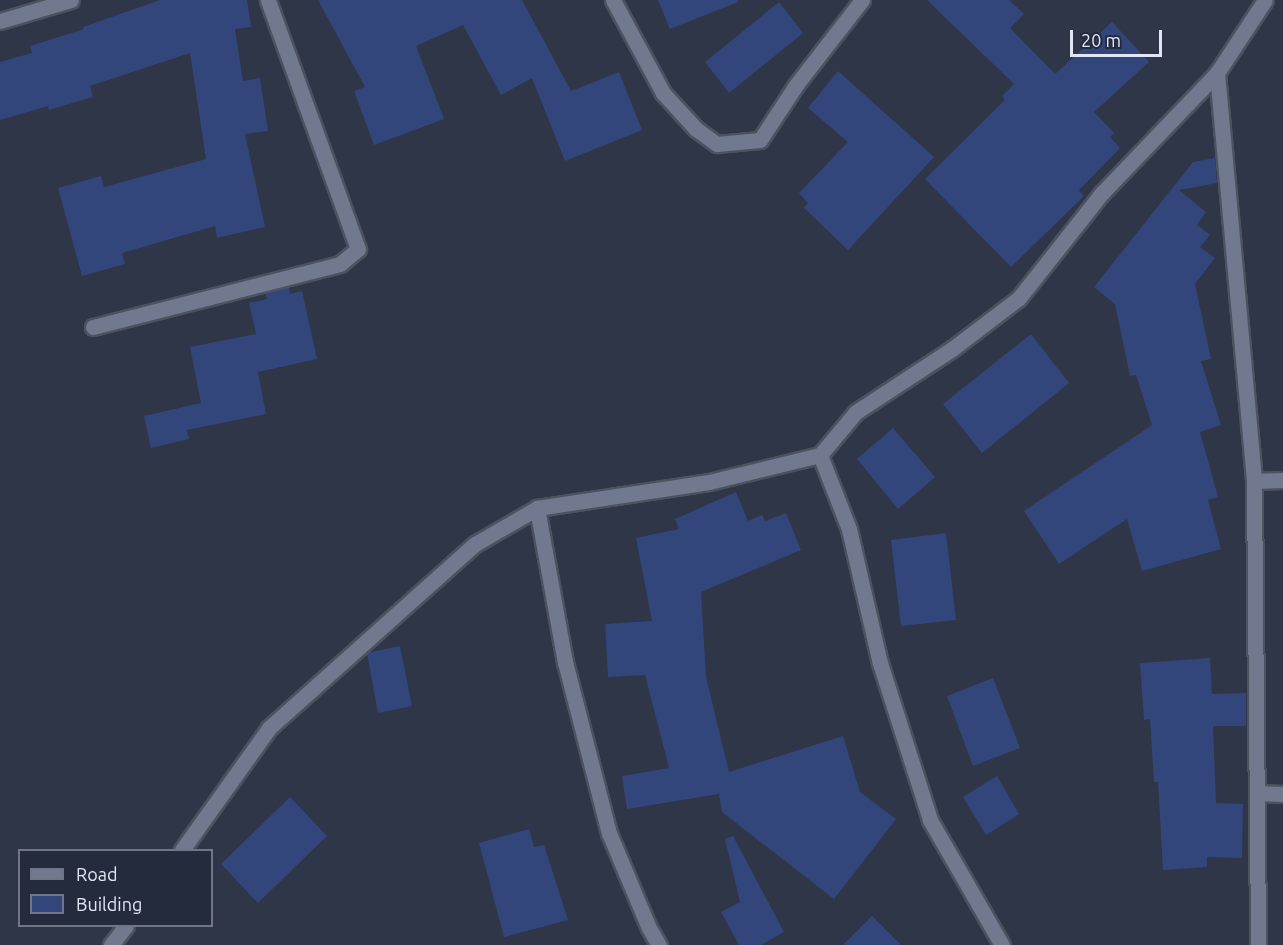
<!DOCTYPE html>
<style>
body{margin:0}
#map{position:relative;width:1283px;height:945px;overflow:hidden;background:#2e3647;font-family:Ubuntu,sans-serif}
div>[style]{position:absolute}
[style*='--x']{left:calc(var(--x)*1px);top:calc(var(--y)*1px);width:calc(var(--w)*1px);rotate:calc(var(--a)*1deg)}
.building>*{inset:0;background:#33467b}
.roads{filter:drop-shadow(2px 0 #4b5260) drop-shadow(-2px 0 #4b5260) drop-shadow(0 2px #4b5260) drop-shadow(0 -2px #4b5260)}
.minor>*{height:15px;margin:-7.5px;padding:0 7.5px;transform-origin:7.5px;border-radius:7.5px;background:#71798e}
span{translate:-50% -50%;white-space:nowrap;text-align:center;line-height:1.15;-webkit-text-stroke:6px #242b3d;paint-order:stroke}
.legend{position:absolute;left:18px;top:849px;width:195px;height:78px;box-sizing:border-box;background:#242b3d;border:2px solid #707686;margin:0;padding:8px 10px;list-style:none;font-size:18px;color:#e2e7f3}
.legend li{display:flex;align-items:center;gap:12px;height:30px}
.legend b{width:30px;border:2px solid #707686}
.scale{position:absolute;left:1070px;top:30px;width:92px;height:27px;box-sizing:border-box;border:3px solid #e2e7f3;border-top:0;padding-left:8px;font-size:18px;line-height:21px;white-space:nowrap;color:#e2e7f3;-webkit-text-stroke:4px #242b3d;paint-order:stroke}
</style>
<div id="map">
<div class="building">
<div style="clip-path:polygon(160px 0,247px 0,251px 27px,235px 29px,243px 81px,260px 78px,268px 131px,245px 134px,265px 227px,217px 238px,215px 226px,122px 253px,125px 264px,82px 276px,58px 188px,101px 176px,104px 187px,206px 159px,190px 53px,90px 86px,93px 97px,49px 110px,48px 106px,0 120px,0 62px,32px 53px,30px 46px,84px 29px,83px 27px)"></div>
<div style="clip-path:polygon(318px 0,522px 0,571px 91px,619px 72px,642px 130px,565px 161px,532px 78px,501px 95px,463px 25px,416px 46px,444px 119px,374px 145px,354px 91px,365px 87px)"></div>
<div style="clip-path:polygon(658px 0,738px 0,738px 2px,670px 29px)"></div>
<div style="clip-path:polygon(927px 0,1009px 0,1024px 14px,1010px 28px,1055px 74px,1112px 22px,1149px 62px,1094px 112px,1114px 133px,1110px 137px,1120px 148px,1079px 190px,1084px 196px,1011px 267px,925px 179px,1005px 100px,1002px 96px,1014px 84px)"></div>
<div style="clip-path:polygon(779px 2px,803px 33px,729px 93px,705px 62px)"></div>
<div style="clip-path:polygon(838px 71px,934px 157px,848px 250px,804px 208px,808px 203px,799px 193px,848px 142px,808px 108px)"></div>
<div style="clip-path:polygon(1215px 158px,1217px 183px,1179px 190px,1206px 212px,1197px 225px,1210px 235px,1200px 247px,1215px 258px,1195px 284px,1211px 359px,1201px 361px,1221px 425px,1200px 432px,1218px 497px,1208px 500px,1221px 549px,1142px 571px,1127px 519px,1059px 564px,1024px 511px,1152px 425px,1136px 375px,1130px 376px,1115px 304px,1094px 287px,1193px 162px)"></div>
<div style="clip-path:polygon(289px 287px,290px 294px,302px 291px,317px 359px,258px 372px,266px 414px,187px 430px,189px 439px,151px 448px,144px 416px,201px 403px,190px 347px,256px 334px,249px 303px,267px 299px,265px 293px)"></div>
<div style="clip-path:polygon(1031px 334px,1069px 383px,982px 453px,943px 404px)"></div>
<div style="clip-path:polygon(893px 428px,935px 477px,898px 509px,857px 459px)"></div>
<div style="clip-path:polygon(736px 492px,748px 521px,762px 515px,765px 521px,786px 513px,801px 550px,701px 592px,706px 677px,729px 772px,843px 736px,860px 792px,896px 819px,834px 899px,722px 812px,719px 794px,627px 809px,622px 776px,669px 768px,645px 675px,608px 677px,605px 624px,652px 621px,636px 538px,679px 529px,675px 519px)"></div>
<div style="clip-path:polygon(946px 533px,956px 620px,901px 626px,891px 540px)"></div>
<div style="clip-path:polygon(400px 646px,412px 706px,378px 713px,367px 653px)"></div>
<div style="clip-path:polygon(1210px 658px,1212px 694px,1246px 693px,1246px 726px,1213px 726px,1216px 803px,1243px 804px,1242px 858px,1207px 857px,1207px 867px,1163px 870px,1158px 782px,1154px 782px,1150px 719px,1144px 720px,1140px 663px)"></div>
<div style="clip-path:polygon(993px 678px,1020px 748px,973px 766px,947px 696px)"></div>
<div style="clip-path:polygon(997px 776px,1019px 814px,986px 835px,963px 797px)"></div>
<div style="clip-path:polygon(290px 797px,327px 836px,258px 903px,221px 864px)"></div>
<div style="clip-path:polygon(529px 829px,534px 847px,544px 845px,568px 920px,504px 937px,479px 843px)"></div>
<div style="clip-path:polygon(733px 836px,784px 932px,761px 945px,739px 945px,721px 912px,740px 902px,725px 839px)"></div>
<div style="clip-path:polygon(872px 916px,901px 945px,843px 945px)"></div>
</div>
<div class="roads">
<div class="minor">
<div style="--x:613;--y:0;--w:106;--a:61.7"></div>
<div style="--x:663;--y:93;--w:49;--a:47.5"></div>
<div style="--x:696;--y:129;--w:26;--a:36"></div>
<div style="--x:717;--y:144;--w:43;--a:-5.3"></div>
<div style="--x:760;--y:140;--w:66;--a:-56.8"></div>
<div style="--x:796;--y:85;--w:108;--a:-52.2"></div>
<div style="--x:0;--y:21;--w:74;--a:-16.5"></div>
<div style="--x:1217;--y:73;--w:410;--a:84.8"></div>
<div style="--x:1254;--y:481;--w:464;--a:89.5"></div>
<div style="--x:93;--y:327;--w:255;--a:-14.3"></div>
<div style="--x:340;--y:264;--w:23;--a:-40"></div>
<div style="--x:358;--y:249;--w:265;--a:-109.9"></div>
<div style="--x:820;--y:455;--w:79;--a:68.6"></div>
<div style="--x:849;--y:529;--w:138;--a:77"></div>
<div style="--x:880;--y:663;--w:165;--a:72.3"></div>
<div style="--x:930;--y:820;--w:144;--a:60.1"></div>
<div style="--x:1254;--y:481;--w:29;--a:-2"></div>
<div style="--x:537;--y:508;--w:157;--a:79.7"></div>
<div style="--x:565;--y:662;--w:177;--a:75.6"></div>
<div style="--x:609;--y:833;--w:103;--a:67.2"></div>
<div style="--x:649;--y:928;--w:20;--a:60"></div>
<div style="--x:1257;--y:793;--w:26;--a:2"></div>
<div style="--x:182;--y:850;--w:150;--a:-54.5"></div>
<div style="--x:269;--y:728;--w:276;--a:-41.8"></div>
<div style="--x:475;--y:544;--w:72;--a:-30.1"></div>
<div style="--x:537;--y:508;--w:174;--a:-8.6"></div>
<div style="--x:709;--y:482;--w:114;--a:-13.7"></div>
<div style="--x:820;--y:455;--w:56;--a:-50.1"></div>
<div style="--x:856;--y:412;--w:115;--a:-33.3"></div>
<div style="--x:952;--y:349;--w:84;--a:-37.3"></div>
<div style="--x:1019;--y:298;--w:134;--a:-51.7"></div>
<div style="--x:1102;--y:193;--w:166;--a:-46.2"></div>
<div style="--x:1217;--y:73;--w:87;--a:-56.7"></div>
<div style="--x:111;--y:945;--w:24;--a:-52"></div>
</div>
</div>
<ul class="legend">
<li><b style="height:8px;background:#71798e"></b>Road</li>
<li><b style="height:16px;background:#33467b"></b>Building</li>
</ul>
<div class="scale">20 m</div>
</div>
